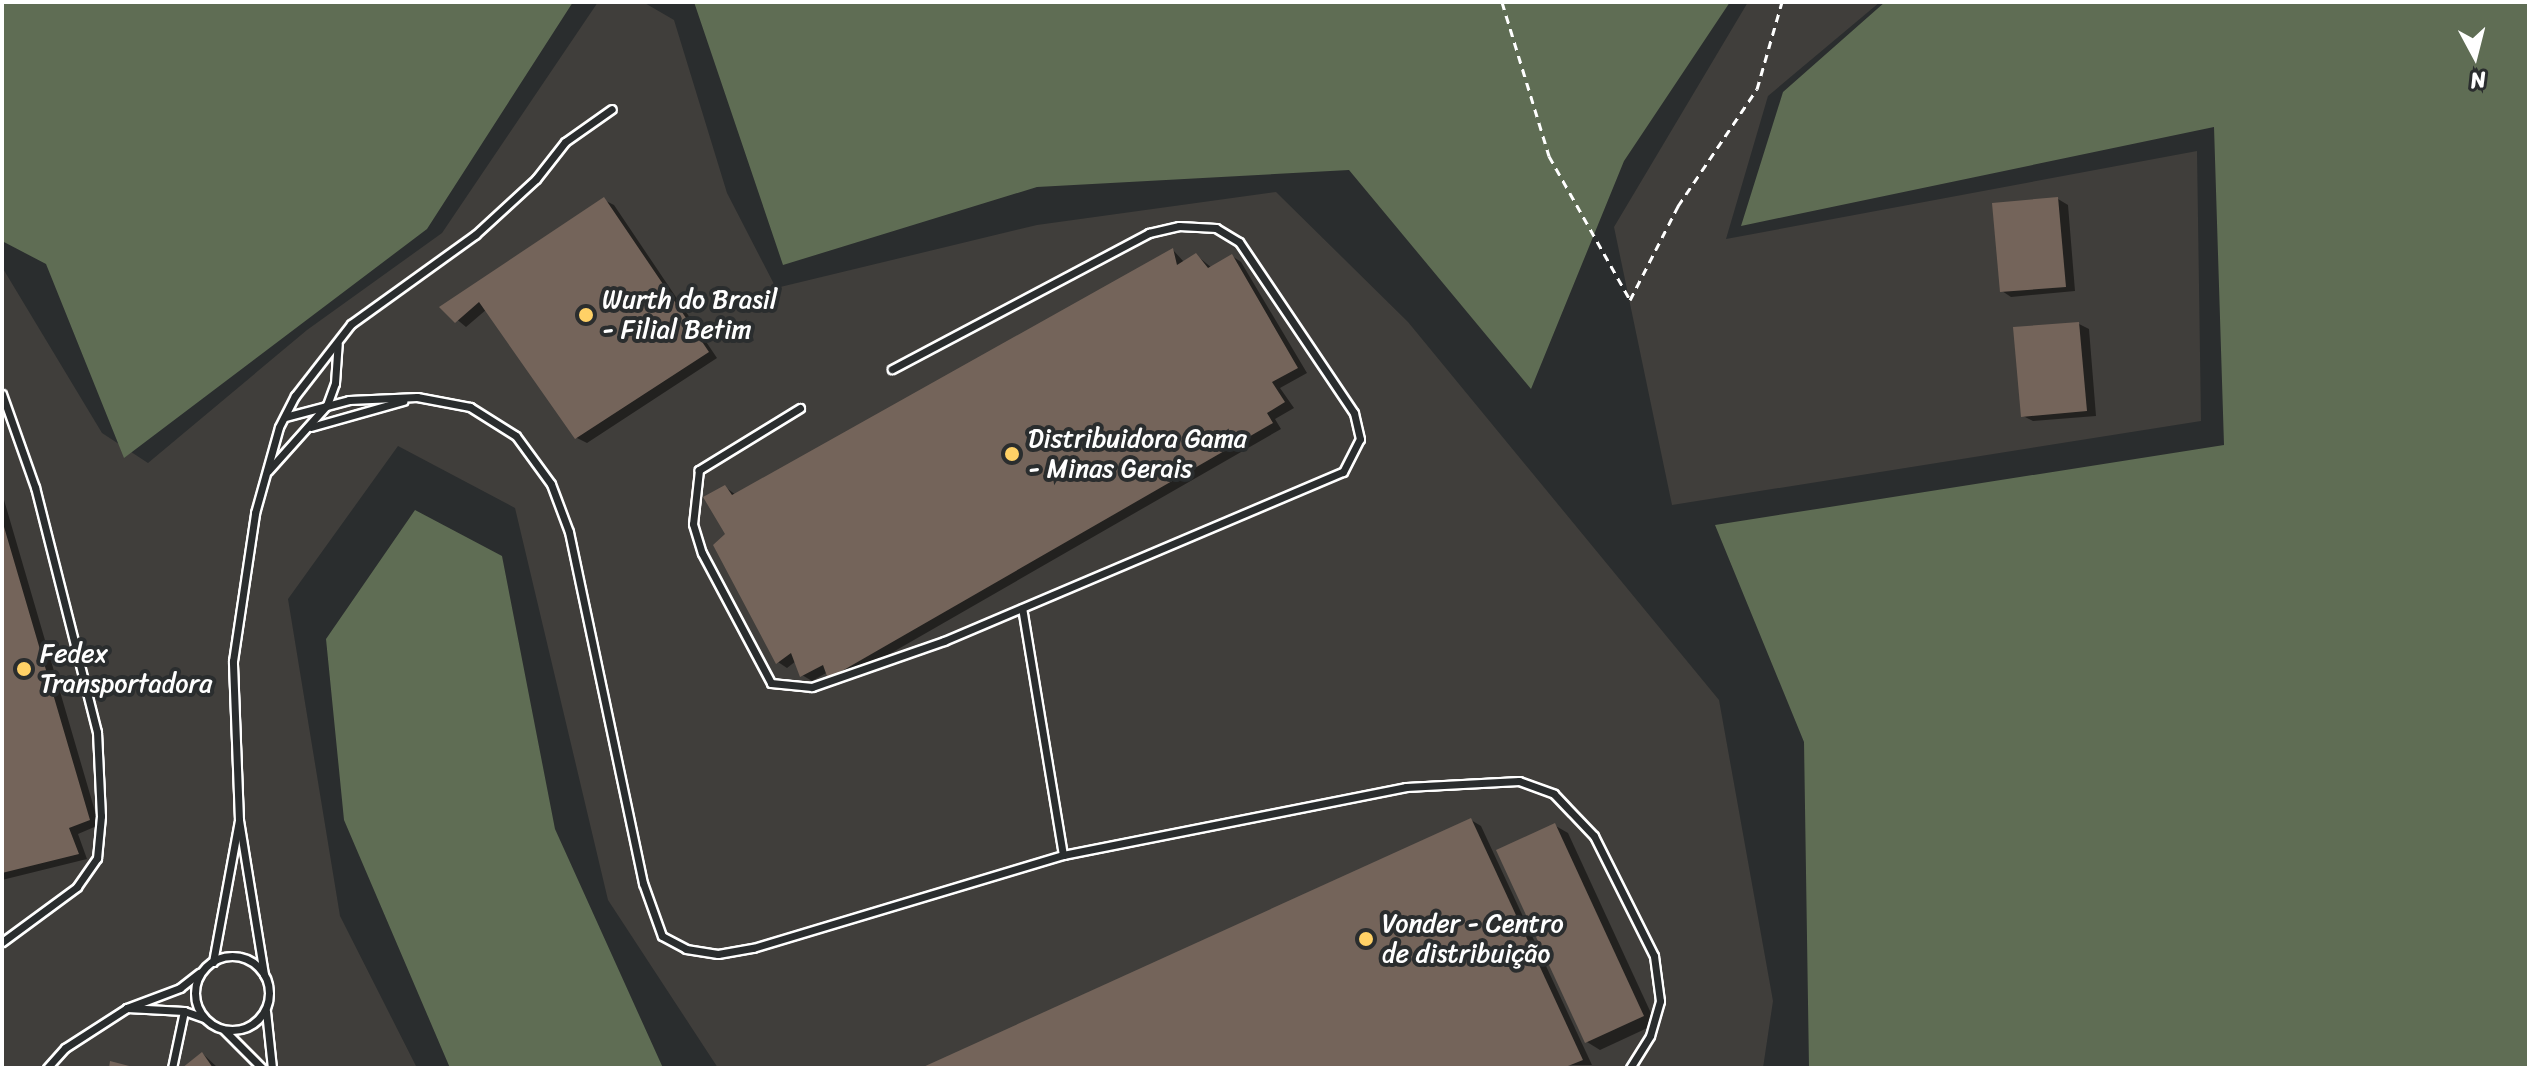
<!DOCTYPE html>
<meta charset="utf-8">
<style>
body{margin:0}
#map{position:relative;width:2531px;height:1070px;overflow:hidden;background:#2a2d2e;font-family:Sriracha,sans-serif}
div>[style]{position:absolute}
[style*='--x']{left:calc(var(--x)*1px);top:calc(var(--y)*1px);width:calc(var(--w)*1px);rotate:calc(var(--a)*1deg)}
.built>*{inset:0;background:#403e3b}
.green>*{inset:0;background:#5f6d54}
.shadow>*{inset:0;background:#0007}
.building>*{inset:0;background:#74645a}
.path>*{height:3px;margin-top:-1.5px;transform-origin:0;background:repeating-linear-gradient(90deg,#fff 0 8px,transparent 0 14px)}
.roads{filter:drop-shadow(2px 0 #fff) drop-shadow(-2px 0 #fff) drop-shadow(0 2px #fff) drop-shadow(0 -2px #fff)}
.lane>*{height:7px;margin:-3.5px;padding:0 3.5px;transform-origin:3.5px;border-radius:3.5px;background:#2a2d2e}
.lane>.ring{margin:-3.5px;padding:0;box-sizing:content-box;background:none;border:7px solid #2a2d2e;border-radius:50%}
.dots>*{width:22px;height:22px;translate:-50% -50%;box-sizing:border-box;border:4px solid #2a2d2e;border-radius:50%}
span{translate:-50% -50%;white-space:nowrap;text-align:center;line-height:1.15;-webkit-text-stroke:8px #2a2d2e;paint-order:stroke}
.poi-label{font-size:26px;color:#fff}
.left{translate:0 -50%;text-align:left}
.frame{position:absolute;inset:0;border:4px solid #fff;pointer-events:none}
.north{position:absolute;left:2435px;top:16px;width:80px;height:80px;-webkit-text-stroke:6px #2a2d2e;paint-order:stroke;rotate:173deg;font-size:22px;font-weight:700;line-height:32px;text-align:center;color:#fff}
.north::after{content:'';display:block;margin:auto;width:28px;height:36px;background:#fff;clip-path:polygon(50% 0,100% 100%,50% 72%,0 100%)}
</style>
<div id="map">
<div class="built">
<div style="clip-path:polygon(598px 2px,643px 2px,674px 20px,727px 193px,776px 288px,1037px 225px,1276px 192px,1408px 322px,1719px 700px,1773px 1001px,1763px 1068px,718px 1068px,608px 900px,515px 508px,398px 446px,288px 599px,340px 916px,417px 1068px,2px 1068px,2px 267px,102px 433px,148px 463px,307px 330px,442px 233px)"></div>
<div style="clip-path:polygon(1748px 2px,1880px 2px,1768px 96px,1726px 239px,2197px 151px,2201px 421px,1672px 505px,1614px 227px)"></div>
</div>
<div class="green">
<div style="clip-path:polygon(2px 2px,573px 2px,427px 229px,124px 458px,46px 264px,2px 241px)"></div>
<div style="clip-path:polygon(694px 2px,1730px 2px,1624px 161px,1531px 389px,1349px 170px,1037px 187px,783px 265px)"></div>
<div style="clip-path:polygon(1885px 2px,2529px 2px,2529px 1068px,1809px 1068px,1804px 742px,1715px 525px,2224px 445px,2214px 127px,1741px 226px,1783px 92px)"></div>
<div style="clip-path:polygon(415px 510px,502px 556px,555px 829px,663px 1068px,450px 1068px,344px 820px,326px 639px)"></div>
</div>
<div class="shadow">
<div style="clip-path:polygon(2058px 199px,2068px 205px,2075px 291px,2011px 297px,2002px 291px)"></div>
<div style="clip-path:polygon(604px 200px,614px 205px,717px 358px,587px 443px,577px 438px,487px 309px,466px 327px,442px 307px)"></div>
<div style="clip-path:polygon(1173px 250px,1184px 262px,1196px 255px,1212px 268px,1232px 256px,1241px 262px,1307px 373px,1280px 388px,1294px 408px,1275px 419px,1281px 429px,839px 683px,828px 672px,812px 681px,802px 675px,796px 661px,787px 668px,778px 662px,728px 534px,725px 487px,736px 495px)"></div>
<div style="clip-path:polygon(2079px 324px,2089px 329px,2096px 416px,2033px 421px,2023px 416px)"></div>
<div style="clip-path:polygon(2px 493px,99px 825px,78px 834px,87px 859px,2px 880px)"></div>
<div style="clip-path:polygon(1471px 820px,1481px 826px,1592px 1065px,926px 1068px)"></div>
<div style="clip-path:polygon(1554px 825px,1568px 833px,1656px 1024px,1600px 1050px,1587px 1042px)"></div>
<div style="clip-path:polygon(203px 1054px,218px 1068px,185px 1068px)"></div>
</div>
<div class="building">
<div style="clip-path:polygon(604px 197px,709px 352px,575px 439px,479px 302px,455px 323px,439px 307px)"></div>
<div style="clip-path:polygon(2058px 197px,2066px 287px,2000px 292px,1992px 203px)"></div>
<div style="clip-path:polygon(1173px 248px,1177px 265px,1196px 253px,1208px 268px,1232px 254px,1298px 368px,1272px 382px,1285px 402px,1267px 413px,1273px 423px,828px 679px,823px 665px,800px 677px,791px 653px,776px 664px,713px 545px,725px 534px,703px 497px,725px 485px,732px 495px)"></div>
<div style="clip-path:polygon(2079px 322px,2087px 411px,2021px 417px,2013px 327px)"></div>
<div style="clip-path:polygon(2px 520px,90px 820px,69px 828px,79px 854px,2px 873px)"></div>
<div style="clip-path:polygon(1471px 818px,1583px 1060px,1563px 1068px,921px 1068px)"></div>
<div style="clip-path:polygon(1555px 823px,1644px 1016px,1585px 1043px,1496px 850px)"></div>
<div style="clip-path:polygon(202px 1052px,213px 1068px,182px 1068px)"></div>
<div style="clip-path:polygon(110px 1061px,133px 1067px,132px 1068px,109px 1068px)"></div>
</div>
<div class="path">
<div style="--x:1502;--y:2;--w:161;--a:73"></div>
<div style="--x:1549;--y:156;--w:165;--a:60.6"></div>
<div style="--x:1630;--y:300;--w:106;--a:-62.9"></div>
<div style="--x:1678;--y:206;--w:141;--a:-56"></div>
<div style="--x:1757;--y:89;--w:91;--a:-74"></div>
</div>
<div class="roads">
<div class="lane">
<div style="--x:2;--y:394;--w:99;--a:70.5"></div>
<div style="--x:35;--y:487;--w:253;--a:75.8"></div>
<div style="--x:97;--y:732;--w:84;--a:87.3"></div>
<div style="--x:101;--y:816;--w:42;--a:95.4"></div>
<div style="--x:97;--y:858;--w:35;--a:125"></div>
<div style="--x:77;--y:887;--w:93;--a:143.7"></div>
<div style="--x:800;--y:408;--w:119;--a:148.5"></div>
<div style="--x:699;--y:470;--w:54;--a:96.3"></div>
<div style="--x:693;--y:524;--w:30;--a:73"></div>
<div style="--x:702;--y:553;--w:147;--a:62"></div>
<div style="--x:771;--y:683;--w:41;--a:5.6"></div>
<div style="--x:812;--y:687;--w:140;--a:-19.2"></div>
<div style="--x:944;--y:641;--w:433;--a:-23"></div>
<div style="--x:1343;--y:472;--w:37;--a:-63"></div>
<div style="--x:1360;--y:439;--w:27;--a:-103"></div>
<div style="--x:1354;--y:413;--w:206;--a:-123.9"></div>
<div style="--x:1239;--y:242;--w:27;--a:-149"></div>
<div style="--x:1216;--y:228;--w:37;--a:-177"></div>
<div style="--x:1179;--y:226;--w:31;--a:167"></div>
<div style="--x:1149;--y:233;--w:291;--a:152.1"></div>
<div style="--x:285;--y:417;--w:66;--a:-14.9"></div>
<div style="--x:349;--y:400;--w:68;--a:-2.5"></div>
<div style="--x:417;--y:397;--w:54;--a:10.7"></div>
<div style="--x:470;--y:407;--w:54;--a:32.2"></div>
<div style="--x:516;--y:436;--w:59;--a:53.9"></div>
<div style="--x:551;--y:484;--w:51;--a:69.4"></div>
<div style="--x:569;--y:532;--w:359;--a:78.1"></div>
<div style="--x:643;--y:883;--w:56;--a:70.3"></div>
<div style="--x:662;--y:936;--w:27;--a:28"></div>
<div style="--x:686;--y:949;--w:32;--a:9"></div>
<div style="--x:718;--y:954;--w:36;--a:-10"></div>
<div style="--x:753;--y:948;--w:324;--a:-16.7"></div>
<div style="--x:1063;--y:855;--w:250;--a:-99.4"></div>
<div style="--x:311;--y:427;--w:96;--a:-15.8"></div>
<div style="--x:268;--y:471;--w:89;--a:-48.2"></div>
<div style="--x:327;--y:405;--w:23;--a:-70"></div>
<div style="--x:335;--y:383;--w:39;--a:-86"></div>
<div style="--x:239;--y:820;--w:159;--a:-92.2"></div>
<div style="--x:233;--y:661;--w:150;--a:-81.5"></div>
<div style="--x:255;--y:513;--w:89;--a:-74.4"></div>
<div style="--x:279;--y:427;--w:35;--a:-63"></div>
<div style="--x:295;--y:396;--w:91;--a:-52.1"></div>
<div style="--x:351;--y:324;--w:153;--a:-35.7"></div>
<div style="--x:475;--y:235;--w:83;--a:-42.6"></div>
<div style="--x:536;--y:179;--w:47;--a:-51.9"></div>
<div style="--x:565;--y:142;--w:57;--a:-35.1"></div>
<div style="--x:1063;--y:855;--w:350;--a:-11.2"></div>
<div style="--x:1406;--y:787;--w:113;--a:-3"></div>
<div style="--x:1519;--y:781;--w:37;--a:20"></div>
<div style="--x:1554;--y:794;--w:58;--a:46.4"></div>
<div style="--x:1594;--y:836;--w:134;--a:63.4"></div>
<div style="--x:1654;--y:956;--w:45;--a:82.4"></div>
<div style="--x:1660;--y:1001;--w:36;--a:106"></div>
<div style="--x:1650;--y:1036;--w:38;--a:122"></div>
<div class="ring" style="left:195px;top:956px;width:67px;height:67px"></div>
<div style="--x:213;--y:962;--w:144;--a:-79.6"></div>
<div style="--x:239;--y:820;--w:156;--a:80.8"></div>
<div style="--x:199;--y:973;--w:24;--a:142"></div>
<div style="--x:180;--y:988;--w:57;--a:159.3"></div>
<div style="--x:127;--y:1008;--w:57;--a:3"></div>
<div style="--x:184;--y:1011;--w:21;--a:19"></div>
<div style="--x:266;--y:1011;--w:57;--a:84"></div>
<div style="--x:224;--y:1030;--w:54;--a:45"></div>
<div style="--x:47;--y:1068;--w:27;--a:-48"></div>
<div style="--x:65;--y:1048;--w:74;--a:-32.8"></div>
<div style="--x:172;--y:1068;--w:58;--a:-78.1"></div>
</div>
</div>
<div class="dots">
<div style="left:586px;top:315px;background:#ffd166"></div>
<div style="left:1012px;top:454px;background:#ffd166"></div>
<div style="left:24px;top:669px;background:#ffd166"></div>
<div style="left:1366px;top:939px;background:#ffd166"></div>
</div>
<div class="poi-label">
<span class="left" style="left:602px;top:315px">Wurth do Brasil<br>- Filial Betim</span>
<span class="left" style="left:1028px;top:454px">Distribuidora Gama<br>- Minas Gerais</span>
<span class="left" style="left:40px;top:669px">Fedex<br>Transportadora</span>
<span class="left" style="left:1382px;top:939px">Vonder - Centro<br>de distribuição</span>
</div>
<div class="frame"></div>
<div class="north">N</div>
</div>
